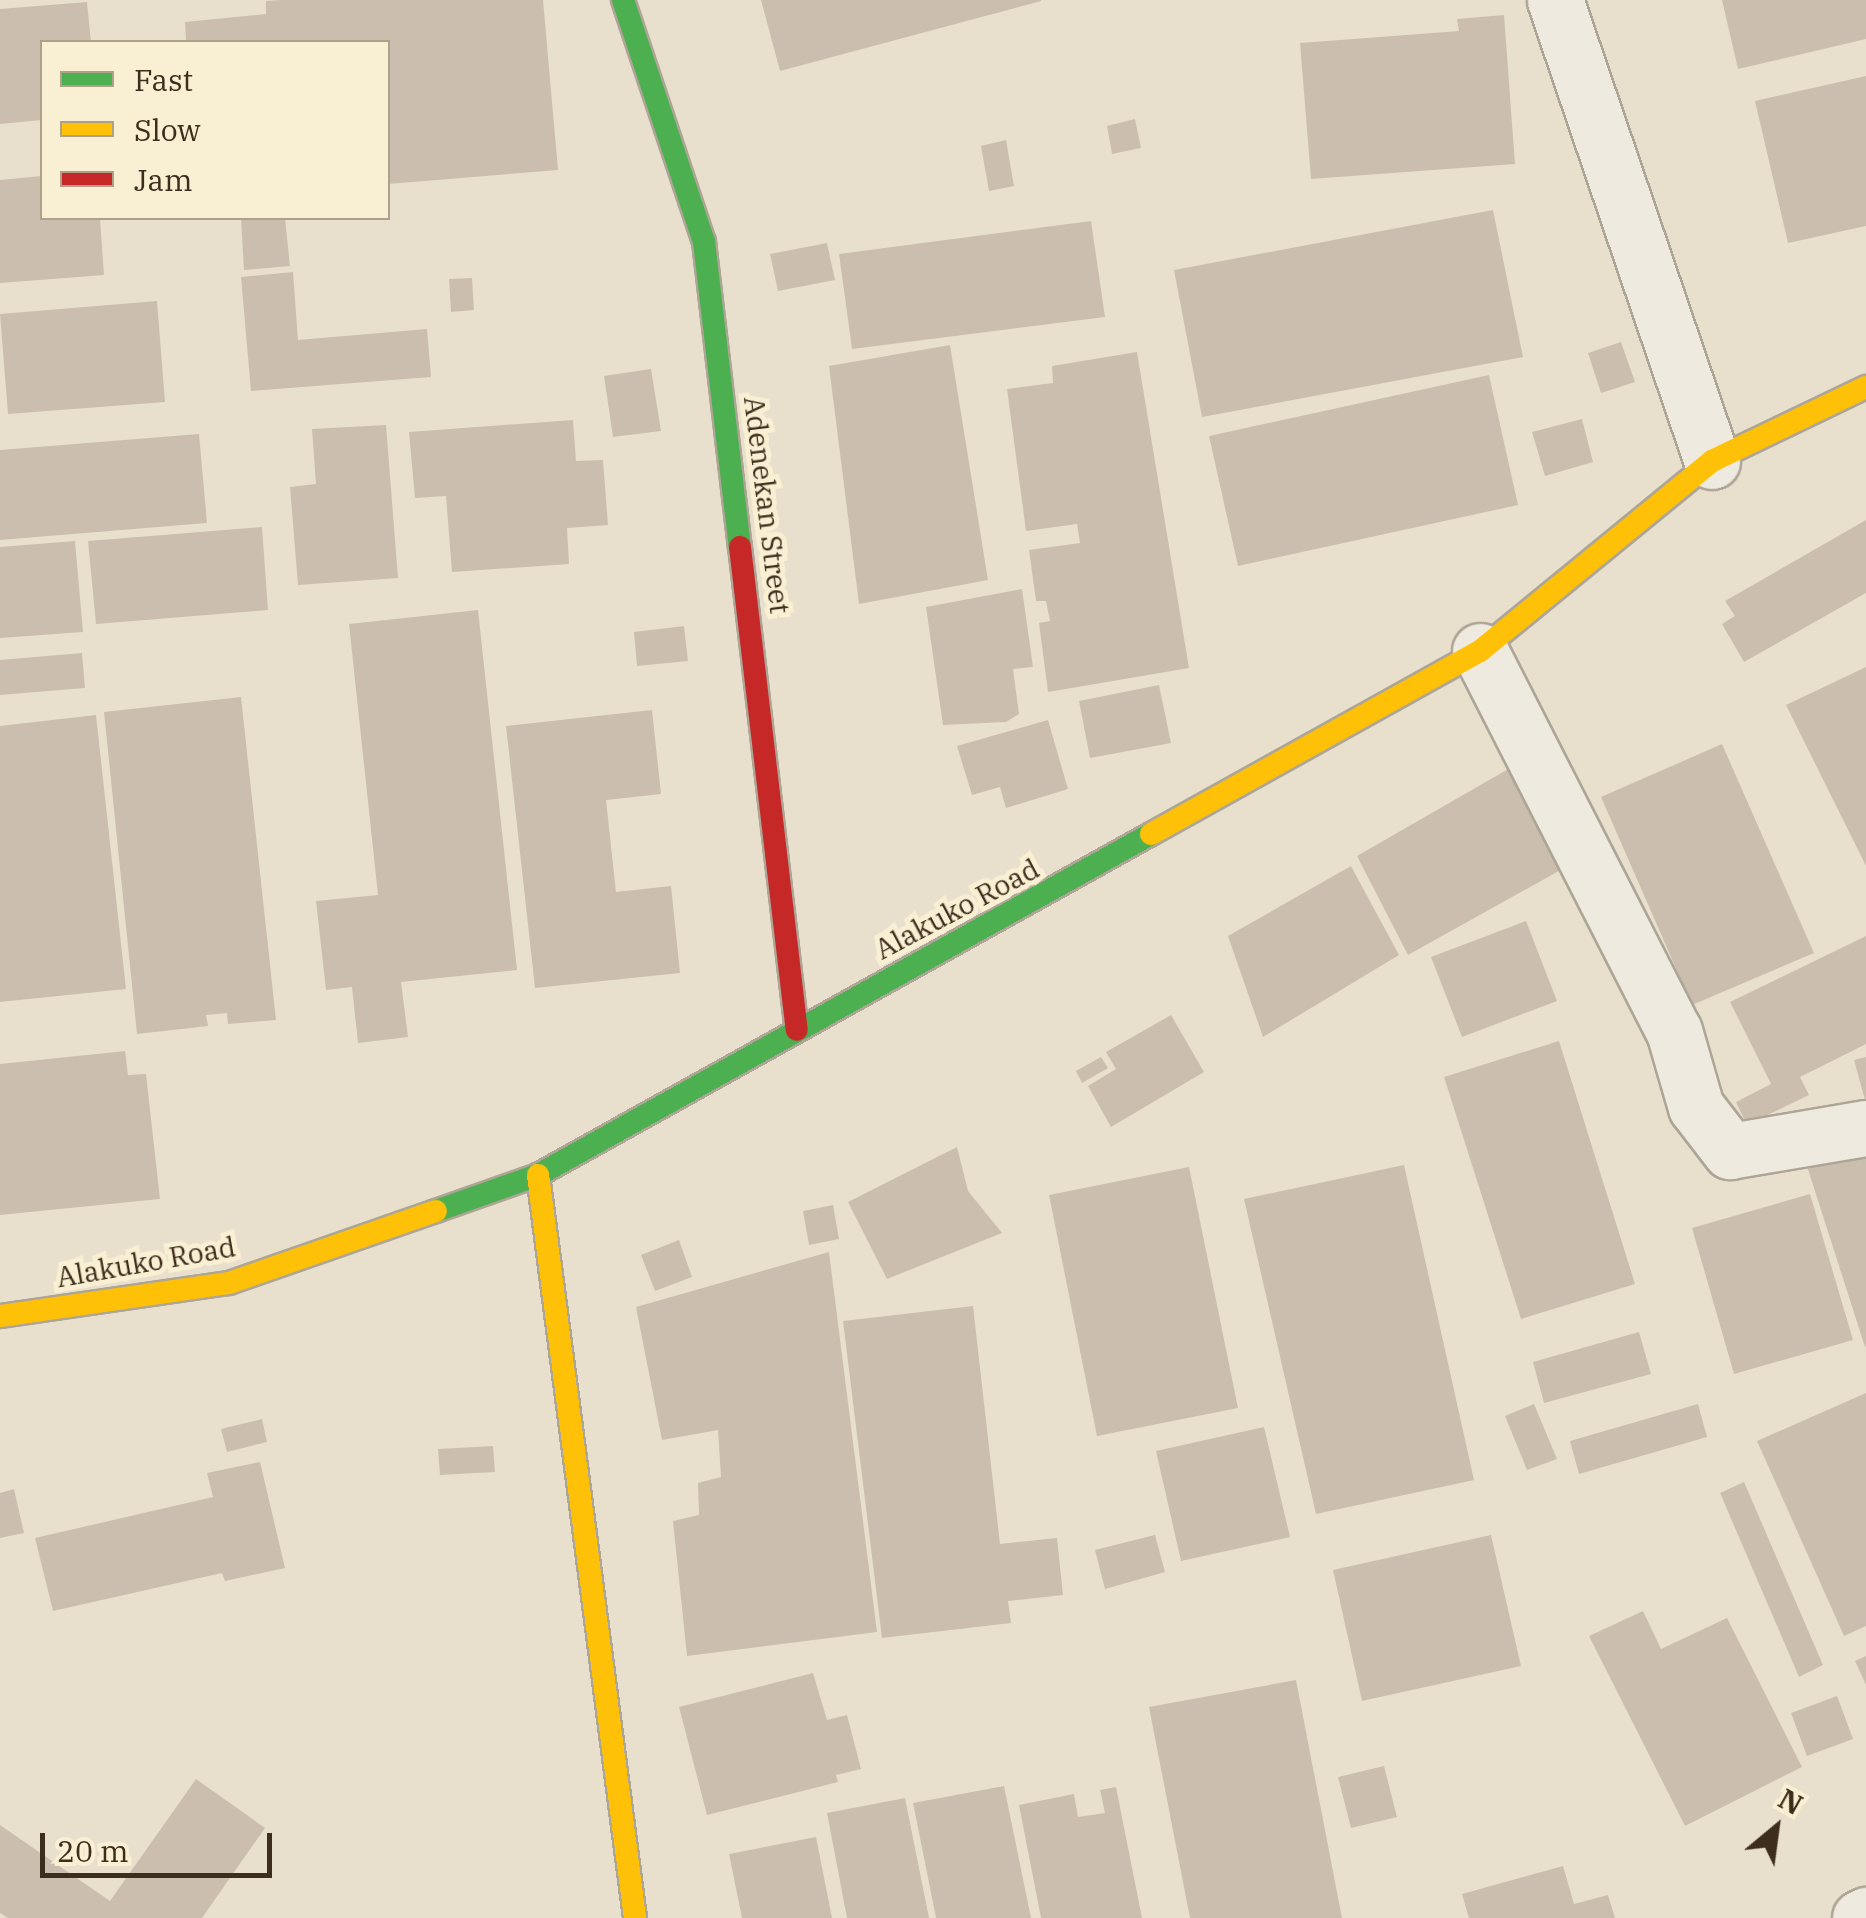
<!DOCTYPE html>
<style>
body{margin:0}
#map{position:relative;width:1866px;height:1918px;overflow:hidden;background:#e8e0cd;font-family:"IBM Plex Serif",serif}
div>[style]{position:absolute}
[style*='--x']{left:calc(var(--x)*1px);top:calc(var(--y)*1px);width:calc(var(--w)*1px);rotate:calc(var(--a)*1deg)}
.building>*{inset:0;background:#ccbeae}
.roads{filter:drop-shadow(2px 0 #ada596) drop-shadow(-2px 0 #ada596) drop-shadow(0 2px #ada596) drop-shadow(0 -2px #ada596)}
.street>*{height:55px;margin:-27.5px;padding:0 27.5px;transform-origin:27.5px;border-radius:27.5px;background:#efeadf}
.fast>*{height:22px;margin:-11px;padding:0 11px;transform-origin:11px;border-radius:11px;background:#4caf50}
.slow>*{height:22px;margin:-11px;padding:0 11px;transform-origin:11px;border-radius:11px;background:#ffc107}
.jam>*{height:22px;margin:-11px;padding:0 11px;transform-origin:11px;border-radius:11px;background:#c62828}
span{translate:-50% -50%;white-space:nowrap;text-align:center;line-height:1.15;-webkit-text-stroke:10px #f9efd3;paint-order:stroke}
.street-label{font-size:28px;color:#3d2d1d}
.legend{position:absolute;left:40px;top:40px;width:350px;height:180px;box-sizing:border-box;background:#f9efd3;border:2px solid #aea18a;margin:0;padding:12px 18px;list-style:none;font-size:30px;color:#3d2d1d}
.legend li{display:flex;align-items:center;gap:20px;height:50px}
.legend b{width:50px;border:2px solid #aea18a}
.north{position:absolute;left:1726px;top:1778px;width:100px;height:100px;-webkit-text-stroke:8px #f9efd3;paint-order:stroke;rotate:29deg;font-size:28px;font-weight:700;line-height:40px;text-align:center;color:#3d2d1d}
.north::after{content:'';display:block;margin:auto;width:35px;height:45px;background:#3d2d1d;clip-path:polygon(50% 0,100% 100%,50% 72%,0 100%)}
.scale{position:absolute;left:40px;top:1833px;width:232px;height:45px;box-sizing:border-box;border:5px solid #3d2d1d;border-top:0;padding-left:12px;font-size:30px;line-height:35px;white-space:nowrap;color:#3d2d1d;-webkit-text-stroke:8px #f9efd3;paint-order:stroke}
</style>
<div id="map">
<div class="building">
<div style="clip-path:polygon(282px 0,543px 0,558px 170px,388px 184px,388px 42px,186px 42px,185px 22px,266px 14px,266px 1px)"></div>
<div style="clip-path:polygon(761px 0,1041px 0,1041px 1px,780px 71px)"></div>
<div style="clip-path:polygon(1722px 0,1866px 0,1866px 39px,1738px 69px)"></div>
<div style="clip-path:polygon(87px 2px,91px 42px,42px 42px,42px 120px,0 124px,0 9px)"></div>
<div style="clip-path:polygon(1504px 15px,1515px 164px,1311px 179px,1300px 43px,1459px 31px,1457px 19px)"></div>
<div style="clip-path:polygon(1866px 76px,1866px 226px,1788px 243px,1755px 101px)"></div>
<div style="clip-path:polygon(1135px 119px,1141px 148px,1112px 154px,1107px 126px)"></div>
<div style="clip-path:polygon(1006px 140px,1014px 186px,989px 191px,981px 146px)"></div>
<div style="clip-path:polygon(42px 176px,42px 218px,100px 218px,104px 275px,0 283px,0 180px)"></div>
<div style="clip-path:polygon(1493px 210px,1523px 357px,1202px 417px,1174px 270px)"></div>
<div style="clip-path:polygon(241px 218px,285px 218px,290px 266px,244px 270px)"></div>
<div style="clip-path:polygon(1091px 221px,1105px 317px,852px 349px,839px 254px)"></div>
<div style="clip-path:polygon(827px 243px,835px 280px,778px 291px,770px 254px)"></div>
<div style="clip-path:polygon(293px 272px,298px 340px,427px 329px,431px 377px,251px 391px,241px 277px)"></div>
<div style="clip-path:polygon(472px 278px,474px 310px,451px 312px,449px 279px)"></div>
<div style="clip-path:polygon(157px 301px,165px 402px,8px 414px,0 314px)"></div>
<div style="clip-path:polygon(1621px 342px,1635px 382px,1601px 393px,1588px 353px)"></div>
<div style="clip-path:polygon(950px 345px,988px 580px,859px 604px,829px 366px)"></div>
<div style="clip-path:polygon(1137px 352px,1189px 668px,1048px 692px,1039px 623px,1050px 621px,1046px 601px,1036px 601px,1029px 550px,1080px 543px,1077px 524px,1026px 531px,1007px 389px,1053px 383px,1052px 366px)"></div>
<div style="clip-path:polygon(651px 369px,661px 431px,613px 437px,604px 376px)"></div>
<div style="clip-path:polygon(1489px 375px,1518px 505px,1238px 566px,1209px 436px)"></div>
<div style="clip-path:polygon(1582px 419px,1593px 462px,1545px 476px,1532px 432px)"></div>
<div style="clip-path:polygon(573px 420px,576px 461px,603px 460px,608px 525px,567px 528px,569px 564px,452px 572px,446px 496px,415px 498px,409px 432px)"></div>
<div style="clip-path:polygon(386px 425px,398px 578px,298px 585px,290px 487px,316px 484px,312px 429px)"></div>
<div style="clip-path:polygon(199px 434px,207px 523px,0 540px,0 450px)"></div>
<div style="clip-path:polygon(1866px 520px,1866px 593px,1744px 662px,1722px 624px,1735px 616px,1725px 601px)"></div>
<div style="clip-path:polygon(262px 527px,268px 610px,96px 624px,88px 541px)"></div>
<div style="clip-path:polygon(75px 541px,83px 632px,0 638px,0 547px)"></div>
<div style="clip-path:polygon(1022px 589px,1033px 667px,1013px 669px,1019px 714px,1006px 722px,943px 725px,926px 607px)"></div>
<div style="clip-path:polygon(478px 610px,517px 970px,401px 982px,408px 1037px,358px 1043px,352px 987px,326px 990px,316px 901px,378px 895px,349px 624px)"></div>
<div style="clip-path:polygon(684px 626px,688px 661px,637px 666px,634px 632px)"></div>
<div style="clip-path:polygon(82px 653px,85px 688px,0 695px,0 660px)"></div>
<div style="clip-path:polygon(1866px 667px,1866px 866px,1786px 705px)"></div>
<div style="clip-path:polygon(1159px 685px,1171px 743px,1090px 758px,1079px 701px)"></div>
<div style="clip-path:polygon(241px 697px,276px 1020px,228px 1024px,227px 1013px,206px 1015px,208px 1026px,137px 1034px,104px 712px)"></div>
<div style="clip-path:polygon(652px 710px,661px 794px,606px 800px,616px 892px,671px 886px,680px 973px,535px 988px,506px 726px)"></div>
<div style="clip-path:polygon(96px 715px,126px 989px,0 1002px,0 726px)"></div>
<div style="clip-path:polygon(1048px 720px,1068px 789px,1006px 808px,1000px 787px,972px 795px,957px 746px)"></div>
<div style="clip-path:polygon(1722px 744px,1814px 953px,1692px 1005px,1601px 797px)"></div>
<div style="clip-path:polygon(1524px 760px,1566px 867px,1408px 955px,1357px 856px)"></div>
<div style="clip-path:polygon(1351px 866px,1399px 955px,1263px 1037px,1228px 936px)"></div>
<div style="clip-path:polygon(1526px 921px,1557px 1001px,1462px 1037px,1431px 957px)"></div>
<div style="clip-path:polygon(1866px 936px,1866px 1044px,1800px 1077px,1809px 1095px,1747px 1125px,1736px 1102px,1771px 1084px,1730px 1002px)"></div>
<div style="clip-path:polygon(1171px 1015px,1204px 1072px,1111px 1127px,1088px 1086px,1116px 1069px,1106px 1052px)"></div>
<div style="clip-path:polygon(1559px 1041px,1635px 1284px,1521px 1319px,1444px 1077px)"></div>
<div style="clip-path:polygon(125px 1051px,128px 1075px,146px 1074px,160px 1199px,0 1215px,0 1064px)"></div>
<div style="clip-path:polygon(1101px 1057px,1108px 1068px,1082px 1083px,1076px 1071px)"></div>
<div style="clip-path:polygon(1866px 1057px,1866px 1100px,1865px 1100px,1854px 1060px)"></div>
<div style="clip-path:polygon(1866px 1141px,1866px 1346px,1865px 1347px,1805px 1160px)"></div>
<div style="clip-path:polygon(957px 1147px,968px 1191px,1002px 1233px,887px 1279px,848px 1202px)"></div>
<div style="clip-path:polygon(1404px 1165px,1474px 1480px,1316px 1514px,1244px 1199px)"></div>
<div style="clip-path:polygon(1189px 1167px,1238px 1408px,1097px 1436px,1049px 1195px)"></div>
<div style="clip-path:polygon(1810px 1194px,1853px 1340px,1734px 1374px,1692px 1228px)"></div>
<div style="clip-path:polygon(833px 1205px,839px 1239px,809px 1245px,803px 1211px)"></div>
<div style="clip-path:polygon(679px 1240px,692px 1277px,655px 1291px,641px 1255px)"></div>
<div style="clip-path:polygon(829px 1252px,877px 1632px,687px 1656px,673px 1521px,699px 1515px,698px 1483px,721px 1477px,718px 1430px,662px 1440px,636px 1307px)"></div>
<div style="clip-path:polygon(973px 1306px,1000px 1544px,1057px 1538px,1063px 1595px,1008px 1601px,1011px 1623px,882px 1638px,843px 1321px)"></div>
<div style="clip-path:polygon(1639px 1332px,1651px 1374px,1544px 1403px,1533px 1362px)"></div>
<div style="clip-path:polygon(1866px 1393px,1866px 1626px,1844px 1636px,1757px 1441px)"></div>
<div style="clip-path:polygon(1534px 1404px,1557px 1459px,1527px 1470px,1505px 1416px)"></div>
<div style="clip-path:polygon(1698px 1404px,1707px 1437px,1579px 1474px,1570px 1441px)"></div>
<div style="clip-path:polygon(262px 1419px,267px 1442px,227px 1452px,221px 1429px)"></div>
<div style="clip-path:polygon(1264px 1427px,1290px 1537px,1181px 1561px,1156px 1451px)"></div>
<div style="clip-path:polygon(493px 1446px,495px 1472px,440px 1475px,438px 1449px)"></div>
<div style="clip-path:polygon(260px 1462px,285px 1568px,225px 1581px,222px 1573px,53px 1611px,35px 1538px,213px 1497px,207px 1473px)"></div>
<div style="clip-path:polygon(1744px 1482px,1823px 1665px,1799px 1677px,1720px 1493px)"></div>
<div style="clip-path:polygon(14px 1489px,24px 1533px,0 1538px,0 1493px)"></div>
<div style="clip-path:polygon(1155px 1535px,1165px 1572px,1105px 1589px,1095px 1550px)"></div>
<div style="clip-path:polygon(1491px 1535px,1521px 1666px,1362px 1701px,1333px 1570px)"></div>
<div style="clip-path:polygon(1643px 1611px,1661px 1649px,1727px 1618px,1802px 1767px,1685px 1826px,1589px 1636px)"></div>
<div style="clip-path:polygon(1866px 1656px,1866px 1685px,1855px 1661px)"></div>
<div style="clip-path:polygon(813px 1673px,827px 1720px,847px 1715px,861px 1769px,836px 1775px,838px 1782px,707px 1815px,679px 1707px)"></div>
<div style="clip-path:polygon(1296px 1680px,1342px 1918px,1190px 1918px,1149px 1707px)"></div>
<div style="clip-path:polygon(1837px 1696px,1853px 1739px,1807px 1756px,1791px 1713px)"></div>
<div style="clip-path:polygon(1384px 1766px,1397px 1817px,1351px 1828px,1338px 1777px)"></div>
<div style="clip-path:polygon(196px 1779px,265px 1828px,202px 1918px,8px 1918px,0 1913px,0 1825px,110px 1901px)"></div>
<div style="clip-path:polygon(1004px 1786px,1031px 1918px,936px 1918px,913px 1803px)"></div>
<div style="clip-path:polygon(1116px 1787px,1142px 1918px,1041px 1918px,1019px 1805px,1074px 1794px,1078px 1817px,1105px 1813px,1100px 1790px)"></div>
<div style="clip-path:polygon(905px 1798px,929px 1918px,847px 1918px,827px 1813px)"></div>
<div style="clip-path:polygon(816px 1837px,832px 1918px,742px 1918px,729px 1854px)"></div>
<div style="clip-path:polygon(1563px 1866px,1574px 1904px,1608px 1895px,1615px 1918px,1469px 1918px,1462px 1894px)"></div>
</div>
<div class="roads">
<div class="street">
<div style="--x:1555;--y:0;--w:487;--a:71.2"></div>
<div style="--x:1480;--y:651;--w:427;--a:63"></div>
<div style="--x:1674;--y:1031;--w:79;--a:73.9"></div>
<div style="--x:1696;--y:1107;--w:56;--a:52.3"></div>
<div style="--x:1730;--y:1151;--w:138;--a:-9.6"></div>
<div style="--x:1860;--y:1918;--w:7;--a:-27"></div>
</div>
<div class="fast">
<div style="--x:623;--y:0;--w:255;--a:71.5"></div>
<div style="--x:704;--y:242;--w:307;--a:83.3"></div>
<div style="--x:436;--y:1211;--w:108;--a:-19.4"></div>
<div style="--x:538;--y:1175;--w:701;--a:-29.09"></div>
</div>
<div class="slow">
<div style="--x:1151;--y:834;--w:376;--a:-29.1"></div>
<div style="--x:1480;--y:651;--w:300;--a:-39.3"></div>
<div style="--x:1712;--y:461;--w:171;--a:-25.7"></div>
<div style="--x:538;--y:1175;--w:749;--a:82.56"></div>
<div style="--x:0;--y:1316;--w:231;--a:-8.2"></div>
<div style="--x:229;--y:1283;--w:219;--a:-19.2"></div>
</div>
<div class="jam">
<div style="--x:740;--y:547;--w:486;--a:83.3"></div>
</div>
</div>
<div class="street-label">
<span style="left:767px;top:505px;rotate:83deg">Adenekan Street</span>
<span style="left:957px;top:909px;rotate:-28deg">Alakuko Road</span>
<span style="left:146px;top:1262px;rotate:-10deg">Alakuko Road</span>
</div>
<ul class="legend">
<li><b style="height:12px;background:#4caf50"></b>Fast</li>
<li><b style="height:12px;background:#ffc107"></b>Slow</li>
<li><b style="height:12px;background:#c62828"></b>Jam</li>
</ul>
<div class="north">N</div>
<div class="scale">20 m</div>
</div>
